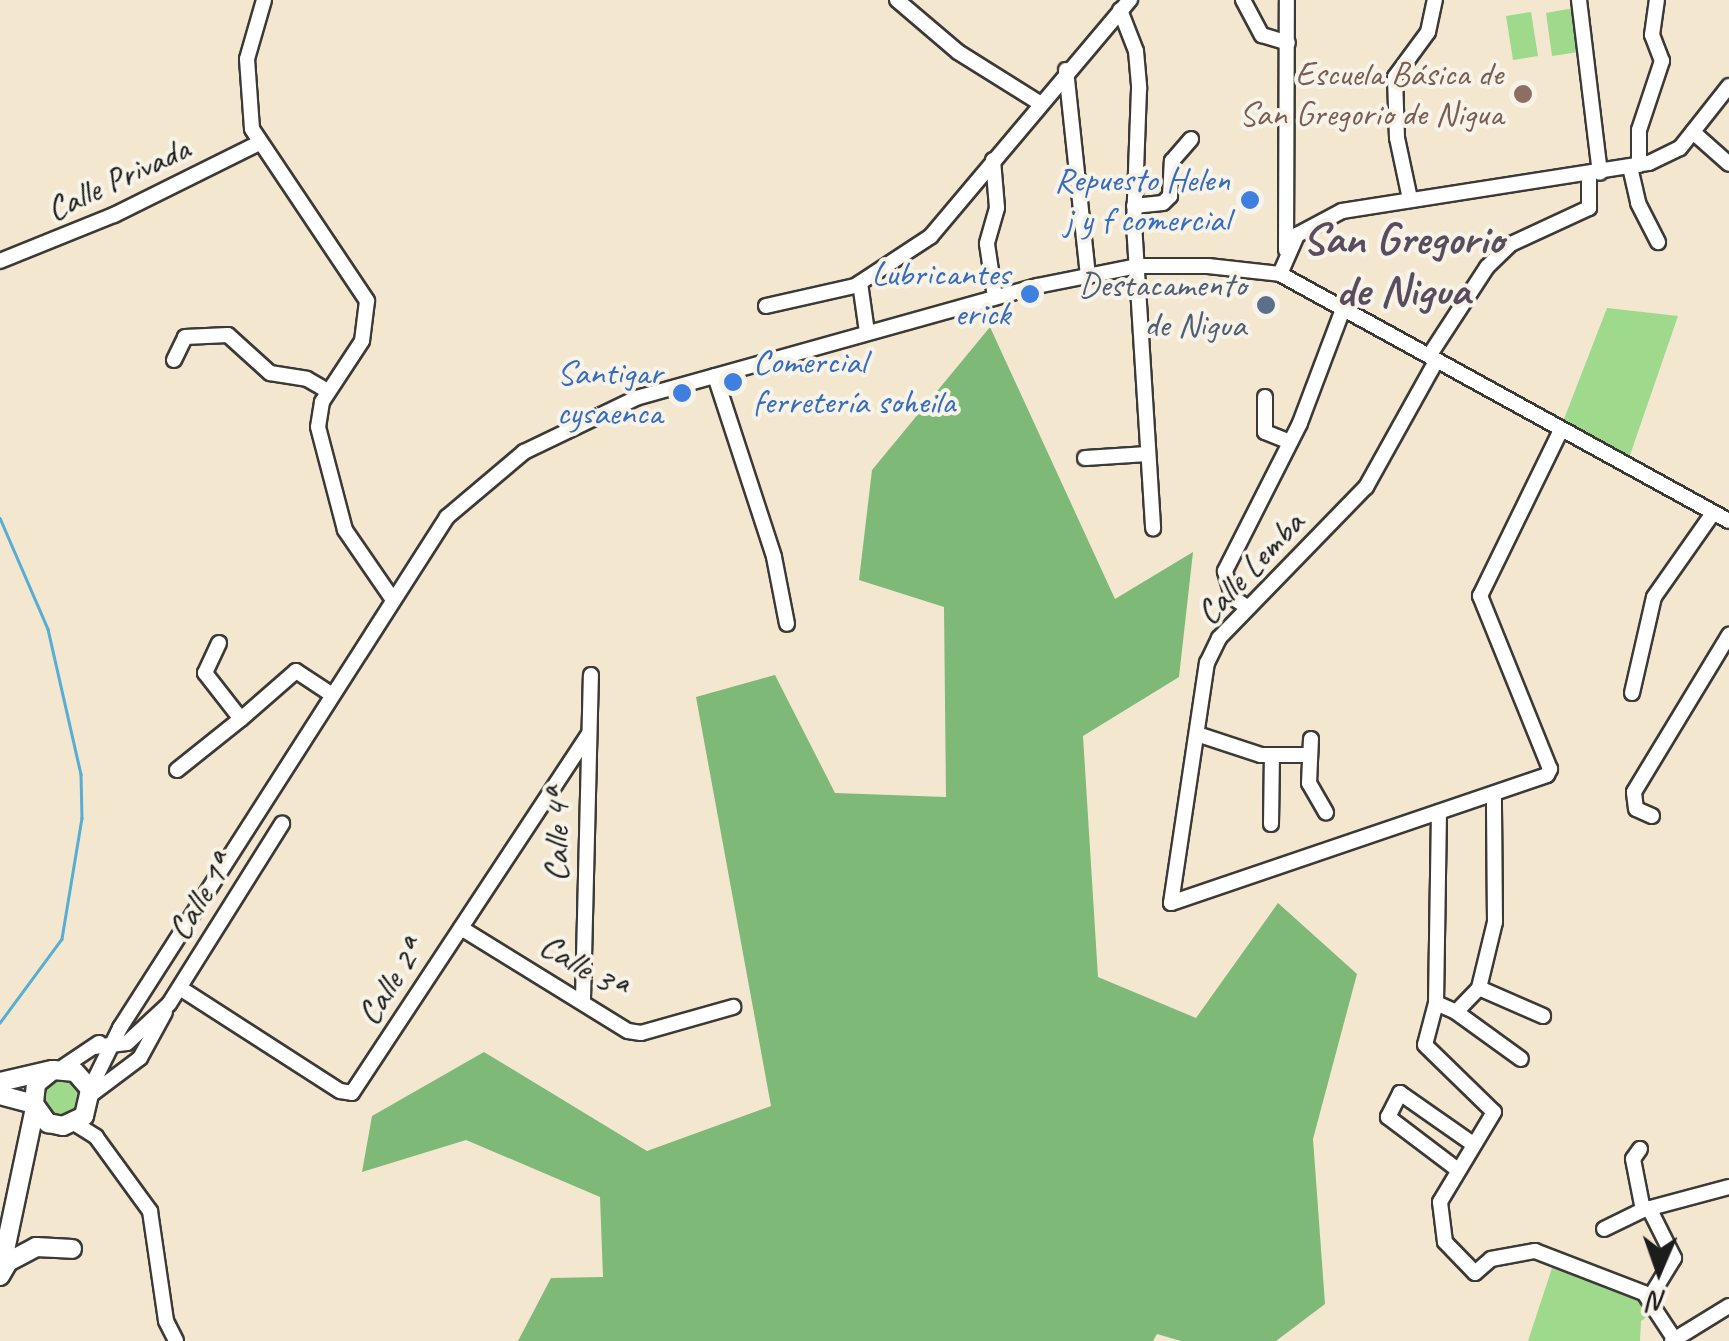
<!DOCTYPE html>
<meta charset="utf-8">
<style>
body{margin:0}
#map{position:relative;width:1729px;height:1341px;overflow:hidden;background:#f4e7d0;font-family:Caveat,sans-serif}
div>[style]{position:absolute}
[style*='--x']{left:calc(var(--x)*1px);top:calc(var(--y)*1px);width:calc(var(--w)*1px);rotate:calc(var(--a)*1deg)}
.green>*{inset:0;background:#9ed98c}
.forest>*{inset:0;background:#7eb978}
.stream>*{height:2.5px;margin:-1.25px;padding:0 1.25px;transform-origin:1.25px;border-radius:1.25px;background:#57add3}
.roads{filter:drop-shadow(2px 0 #3c3a37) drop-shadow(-2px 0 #3c3a37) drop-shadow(0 2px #3c3a37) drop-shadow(0 -2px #3c3a37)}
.minor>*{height:14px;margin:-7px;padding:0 7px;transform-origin:7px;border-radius:7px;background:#fff}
.major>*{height:18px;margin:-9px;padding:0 9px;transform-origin:9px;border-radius:9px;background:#fff}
.dots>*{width:28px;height:28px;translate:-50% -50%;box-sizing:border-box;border:5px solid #f7f3e8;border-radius:50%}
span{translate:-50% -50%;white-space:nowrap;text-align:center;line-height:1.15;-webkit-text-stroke:8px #f7f3e8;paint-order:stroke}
.education-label{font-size:35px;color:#785e54}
.right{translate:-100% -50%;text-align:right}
.street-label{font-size:35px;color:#1c1c1c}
.shop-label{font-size:35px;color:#366cbe}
.left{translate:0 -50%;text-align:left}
.service-label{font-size:35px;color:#4e5e75}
.district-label{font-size:45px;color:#584d5f;font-weight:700}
.north{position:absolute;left:1609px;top:1221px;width:100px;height:100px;-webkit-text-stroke:8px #f7f3e8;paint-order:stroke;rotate:182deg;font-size:28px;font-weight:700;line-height:40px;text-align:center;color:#1c1c1c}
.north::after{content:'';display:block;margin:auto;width:35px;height:45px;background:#1c1c1c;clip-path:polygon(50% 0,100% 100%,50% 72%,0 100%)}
</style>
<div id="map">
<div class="green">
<div style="clip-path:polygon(1574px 8px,1579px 52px,1552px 56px,1546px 13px)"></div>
<div style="clip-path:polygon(1531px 12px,1538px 56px,1513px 60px,1506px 16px)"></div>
<div style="clip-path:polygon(1607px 308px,1678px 316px,1629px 458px,1564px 419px)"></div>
<div style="clip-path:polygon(59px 1072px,86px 1088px,72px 1121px,42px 1113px,39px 1088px)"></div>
<div style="clip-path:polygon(1552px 1268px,1643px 1296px,1651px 1314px,1641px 1321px,1640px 1341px,1528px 1341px)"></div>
</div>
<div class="forest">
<div style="clip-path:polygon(990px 327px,1115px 599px,1193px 552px,1179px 677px,1083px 736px,1098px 977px,1196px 1018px,1278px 903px,1357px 974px,1313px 1139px,1325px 1304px,1276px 1341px,1181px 1341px,1157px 1334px,1153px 1341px,518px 1341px,551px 1278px,603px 1277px,600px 1197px,466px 1140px,362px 1172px,372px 1116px,484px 1052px,647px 1151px,771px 1106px,696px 697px,775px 675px,835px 793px,946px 797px,944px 607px,859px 580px,872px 470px)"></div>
</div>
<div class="stream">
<div style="--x:0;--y:518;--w:121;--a:66.6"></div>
<div style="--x:48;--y:629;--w:149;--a:77.2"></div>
<div style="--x:81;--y:774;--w:44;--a:88.7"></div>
<div style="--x:82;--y:818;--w:123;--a:99.4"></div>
<div style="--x:62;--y:939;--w:104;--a:126.4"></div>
</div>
<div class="roads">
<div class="minor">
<div style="--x:264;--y:0;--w:61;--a:106.1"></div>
<div style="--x:247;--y:59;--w:70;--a:85.9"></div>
<div style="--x:252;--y:129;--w:207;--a:56.2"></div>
<div style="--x:367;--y:301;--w:40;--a:97.1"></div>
<div style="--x:362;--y:341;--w:73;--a:123.3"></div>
<div style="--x:322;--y:402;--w:25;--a:99"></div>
<div style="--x:318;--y:427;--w:106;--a:75.3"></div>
<div style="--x:345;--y:530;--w:81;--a:55.5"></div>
<div style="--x:897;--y:0;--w:80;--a:40.4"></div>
<div style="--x:958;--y:52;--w:94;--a:32"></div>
<div style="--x:1243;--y:0;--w:40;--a:62"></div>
<div style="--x:1262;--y:35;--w:27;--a:17"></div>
<div style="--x:1579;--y:0;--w:174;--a:83.1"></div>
<div style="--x:1120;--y:10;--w:44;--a:68.7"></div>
<div style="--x:1136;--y:51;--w:38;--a:85"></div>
<div style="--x:1139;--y:89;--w:135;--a:92.1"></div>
<div style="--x:1134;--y:224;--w:305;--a:86.4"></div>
<div style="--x:1066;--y:70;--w:207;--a:83.9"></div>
<div style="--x:1693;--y:132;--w:48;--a:41.6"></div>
<div style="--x:993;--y:160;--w:48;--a:85.2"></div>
<div style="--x:997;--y:208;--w:37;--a:106"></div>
<div style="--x:987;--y:244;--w:54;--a:81.4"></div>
<div style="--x:1639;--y:165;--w:35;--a:-90"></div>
<div style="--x:1639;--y:130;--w:73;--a:-71.6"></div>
<div style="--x:1662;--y:61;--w:28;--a:-111"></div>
<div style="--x:1652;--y:35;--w:35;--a:-82"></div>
<div style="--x:1630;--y:167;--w:37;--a:77"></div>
<div style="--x:1638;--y:203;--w:44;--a:62.9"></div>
<div style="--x:1410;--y:199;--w:62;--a:-102"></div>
<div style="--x:1397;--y:138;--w:61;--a:-91.9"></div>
<div style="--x:1395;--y:77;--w:56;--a:-53.7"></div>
<div style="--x:1428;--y:32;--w:33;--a:-78"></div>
<div style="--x:1134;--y:206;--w:29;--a:-6"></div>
<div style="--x:1163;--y:203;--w:10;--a:-45"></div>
<div style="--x:1170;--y:196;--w:35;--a:-87"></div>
<div style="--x:1172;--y:161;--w:29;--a:-49"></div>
<div style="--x:1286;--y:250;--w:250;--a:-89.8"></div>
<div style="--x:0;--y:261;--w:123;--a:-22"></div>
<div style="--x:114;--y:215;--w:162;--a:-26.4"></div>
<div style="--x:1280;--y:274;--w:43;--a:-66.4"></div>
<div style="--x:1297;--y:235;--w:51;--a:-28.1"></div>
<div style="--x:1342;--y:211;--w:311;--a:-8.9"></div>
<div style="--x:1649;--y:163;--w:34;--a:-26"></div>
<div style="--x:1680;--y:148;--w:79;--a:-51.7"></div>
<div style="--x:860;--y:283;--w:49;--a:81.9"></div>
<div style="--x:766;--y:306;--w:91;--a:-12.7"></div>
<div style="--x:855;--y:286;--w:91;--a:-33.3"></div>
<div style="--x:931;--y:236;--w:309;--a:-49.9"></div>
<div style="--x:1429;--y:356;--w:106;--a:-56.9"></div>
<div style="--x:1487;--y:267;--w:33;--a:-44"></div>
<div style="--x:1511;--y:244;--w:86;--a:-24.8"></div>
<div style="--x:1589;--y:208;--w:34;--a:-90"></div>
<div style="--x:174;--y:360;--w:25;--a:-64"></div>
<div style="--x:185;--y:337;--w:43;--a:-2.7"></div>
<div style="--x:228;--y:335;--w:57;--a:42.1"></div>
<div style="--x:270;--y:373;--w:37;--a:9"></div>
<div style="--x:307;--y:379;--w:24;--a:30"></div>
<div style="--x:715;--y:376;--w:190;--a:71.9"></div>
<div style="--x:774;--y:557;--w:68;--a:79"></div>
<div style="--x:1265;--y:397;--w:35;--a:90"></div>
<div style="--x:1265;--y:432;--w:27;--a:22"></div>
<div style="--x:1085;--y:458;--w:63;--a:-3.6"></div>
<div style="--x:1247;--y:607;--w:17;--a:-147"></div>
<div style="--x:1233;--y:598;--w:28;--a:-107"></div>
<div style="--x:1225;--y:571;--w:166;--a:-63.1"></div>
<div style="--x:1300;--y:423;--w:122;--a:-69.3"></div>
<div style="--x:219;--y:643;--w:33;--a:115"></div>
<div style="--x:205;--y:673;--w:58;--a:52"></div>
<div style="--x:241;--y:719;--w:73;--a:-41.1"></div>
<div style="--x:296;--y:671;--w:42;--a:33.3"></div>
<div style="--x:1632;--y:693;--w:98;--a:-77.1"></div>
<div style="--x:1654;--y:597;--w:103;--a:-54.9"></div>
<div style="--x:1200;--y:735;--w:64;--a:18.2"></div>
<div style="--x:1261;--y:755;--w:49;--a:0"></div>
<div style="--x:1311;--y:739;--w:44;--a:92.6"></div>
<div style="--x:1309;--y:783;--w:34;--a:60"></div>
<div style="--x:177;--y:770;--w:82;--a:-38.6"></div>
<div style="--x:1439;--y:812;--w:191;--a:90.9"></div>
<div style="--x:1436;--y:1003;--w:22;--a:24"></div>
<div style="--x:1456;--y:1012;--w:33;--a:-46"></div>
<div style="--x:1479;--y:988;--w:68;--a:-76.4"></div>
<div style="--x:1495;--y:922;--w:127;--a:-90.5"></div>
<div style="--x:1652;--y:816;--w:17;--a:-156"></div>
<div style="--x:1636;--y:809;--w:17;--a:-97"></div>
<div style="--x:1634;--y:792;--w:184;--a:-58.8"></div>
<div style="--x:1271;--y:824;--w:68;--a:-89.2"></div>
<div style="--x:1171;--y:903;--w:397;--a:-18.8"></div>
<div style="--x:1547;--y:775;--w:7;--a:-63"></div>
<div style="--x:1550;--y:769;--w:187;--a:-112"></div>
<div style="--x:1480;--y:596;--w:185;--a:-64"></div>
<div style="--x:1171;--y:903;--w:243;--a:-81.5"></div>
<div style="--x:1207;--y:663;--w:28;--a:-64"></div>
<div style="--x:1219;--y:638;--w:211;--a:-45.8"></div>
<div style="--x:1366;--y:487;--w:144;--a:-60.9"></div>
<div style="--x:461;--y:928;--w:196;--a:31.7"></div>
<div style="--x:628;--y:1031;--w:13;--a:9"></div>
<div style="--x:641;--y:1033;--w:96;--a:-15.8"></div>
<div style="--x:180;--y:988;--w:190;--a:32.8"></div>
<div style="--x:340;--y:1091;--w:12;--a:9"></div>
<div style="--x:352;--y:1093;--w:430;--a:-56.6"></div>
<div style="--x:1479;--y:988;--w:70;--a:23.6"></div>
<div style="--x:583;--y:999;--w:324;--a:-88.6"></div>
<div style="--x:1436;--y:1003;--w:43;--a:104.7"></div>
<div style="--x:1425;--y:1045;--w:96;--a:44.2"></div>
<div style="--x:1494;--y:1112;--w:105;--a:121"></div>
<div style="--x:1440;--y:1202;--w:40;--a:82.9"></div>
<div style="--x:1445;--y:1242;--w:43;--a:45.9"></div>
<div style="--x:1475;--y:1273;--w:21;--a:-41"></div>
<div style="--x:1491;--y:1259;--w:45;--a:-10.3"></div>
<div style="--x:1535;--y:1251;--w:117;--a:21.1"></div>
<div style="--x:1644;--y:1293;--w:53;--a:56.6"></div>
<div style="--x:1456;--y:1012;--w:80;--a:35.9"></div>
<div style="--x:94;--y:1047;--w:33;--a:-7"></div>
<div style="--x:127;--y:1043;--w:57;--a:-42.9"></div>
<div style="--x:169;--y:1004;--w:213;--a:-57.9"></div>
<div style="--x:60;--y:1069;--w:47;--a:-33.7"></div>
<div style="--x:90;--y:1089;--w:68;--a:-63.8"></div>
<div style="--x:120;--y:1028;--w:607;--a:-57.38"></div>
<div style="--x:447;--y:517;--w:101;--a:-40.2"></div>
<div style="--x:524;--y:452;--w:124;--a:-25.7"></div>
<div style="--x:636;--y:398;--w:416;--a:-15.6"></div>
<div style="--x:1037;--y:286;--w:102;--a:-11.3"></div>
<div style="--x:1137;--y:266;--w:71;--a:0"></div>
<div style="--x:1208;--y:266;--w:72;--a:6.3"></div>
<div style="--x:1280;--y:274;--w:512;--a:28.82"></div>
<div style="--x:92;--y:1094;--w:60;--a:-36.9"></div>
<div style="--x:140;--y:1058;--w:52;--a:-61.5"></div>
<div style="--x:74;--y:1123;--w:26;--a:32"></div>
<div style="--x:96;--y:1137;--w:92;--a:53.9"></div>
<div style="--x:150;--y:1211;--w:111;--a:81.7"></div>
<div style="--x:166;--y:1321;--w:22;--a:63"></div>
<div style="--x:1640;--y:1149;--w:12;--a:125"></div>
<div style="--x:1633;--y:1159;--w:52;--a:78.9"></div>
<div style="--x:1458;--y:1170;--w:88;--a:-142.9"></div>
<div style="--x:1388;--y:1117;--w:27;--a:-63"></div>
<div style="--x:1400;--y:1093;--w:89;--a:34.9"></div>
<div style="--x:1649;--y:1208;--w:56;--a:63.4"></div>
<div style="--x:1674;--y:1258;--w:48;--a:121.4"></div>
<div style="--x:1604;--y:1229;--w:43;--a:-26"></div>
<div style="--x:1643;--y:1210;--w:89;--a:-15"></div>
<div style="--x:1672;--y:1341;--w:67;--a:-31.6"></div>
</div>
<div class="major">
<div style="--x:0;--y:1082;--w:53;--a:-13"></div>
<div style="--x:0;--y:1095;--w:35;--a:15"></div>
<div style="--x:34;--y:1104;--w:24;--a:54"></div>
<div style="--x:48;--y:1123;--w:15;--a:11"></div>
<div style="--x:63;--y:1126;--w:23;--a:-25"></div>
<div style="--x:84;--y:1116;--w:28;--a:-77"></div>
<div style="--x:90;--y:1089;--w:23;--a:-131"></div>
<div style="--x:75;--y:1072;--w:22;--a:-175"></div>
<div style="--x:53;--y:1070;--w:22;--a:141"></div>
<div style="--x:36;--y:1084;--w:20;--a:96"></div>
<div style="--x:0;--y:1274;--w:170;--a:-78.1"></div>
<div style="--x:0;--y:1276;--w:16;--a:-60"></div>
<div style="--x:8;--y:1262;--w:32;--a:-28"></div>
<div style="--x:36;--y:1247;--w:36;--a:3"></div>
</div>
</div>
<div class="dots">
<div style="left:1523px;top:94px;background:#8d6e63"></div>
<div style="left:1250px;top:200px;background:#3f7fe0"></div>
<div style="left:1030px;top:294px;background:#3f7fe0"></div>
<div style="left:1266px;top:305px;background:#5c6f8a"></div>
<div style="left:733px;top:382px;background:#3f7fe0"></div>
<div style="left:682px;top:393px;background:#3f7fe0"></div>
</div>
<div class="education-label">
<span class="right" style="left:1503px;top:94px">Escuela Básica de<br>San Gregorio de Nigua</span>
</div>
<div class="street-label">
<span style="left:118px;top:179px;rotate:-25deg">Calle Privada</span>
<span style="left:1250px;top:568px;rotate:-47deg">Calle Lemba</span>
<span style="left:557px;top:836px;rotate:-89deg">Calle 4ª</span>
<span style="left:200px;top:898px;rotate:-58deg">Calle 1ª</span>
<span style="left:582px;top:966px;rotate:32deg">Calle 3ª</span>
<span style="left:390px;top:983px;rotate:-57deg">Calle 2ª</span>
</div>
<div class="shop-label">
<span class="right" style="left:1230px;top:200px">Repuesto Helen<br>j y f comercial</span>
<span class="right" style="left:1010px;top:294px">Lubricantes<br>erick</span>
<span class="left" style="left:753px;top:382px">Comercial<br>ferretería soheila</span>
<span class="right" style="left:662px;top:393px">Santigar<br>cysaenca</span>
</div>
<div class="service-label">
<span class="right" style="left:1246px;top:305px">Destacamento<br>de Nigua</span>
</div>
<div class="district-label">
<span style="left:1403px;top:265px">San Gregorio<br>de Nigua</span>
</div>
<div class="north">N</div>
</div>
